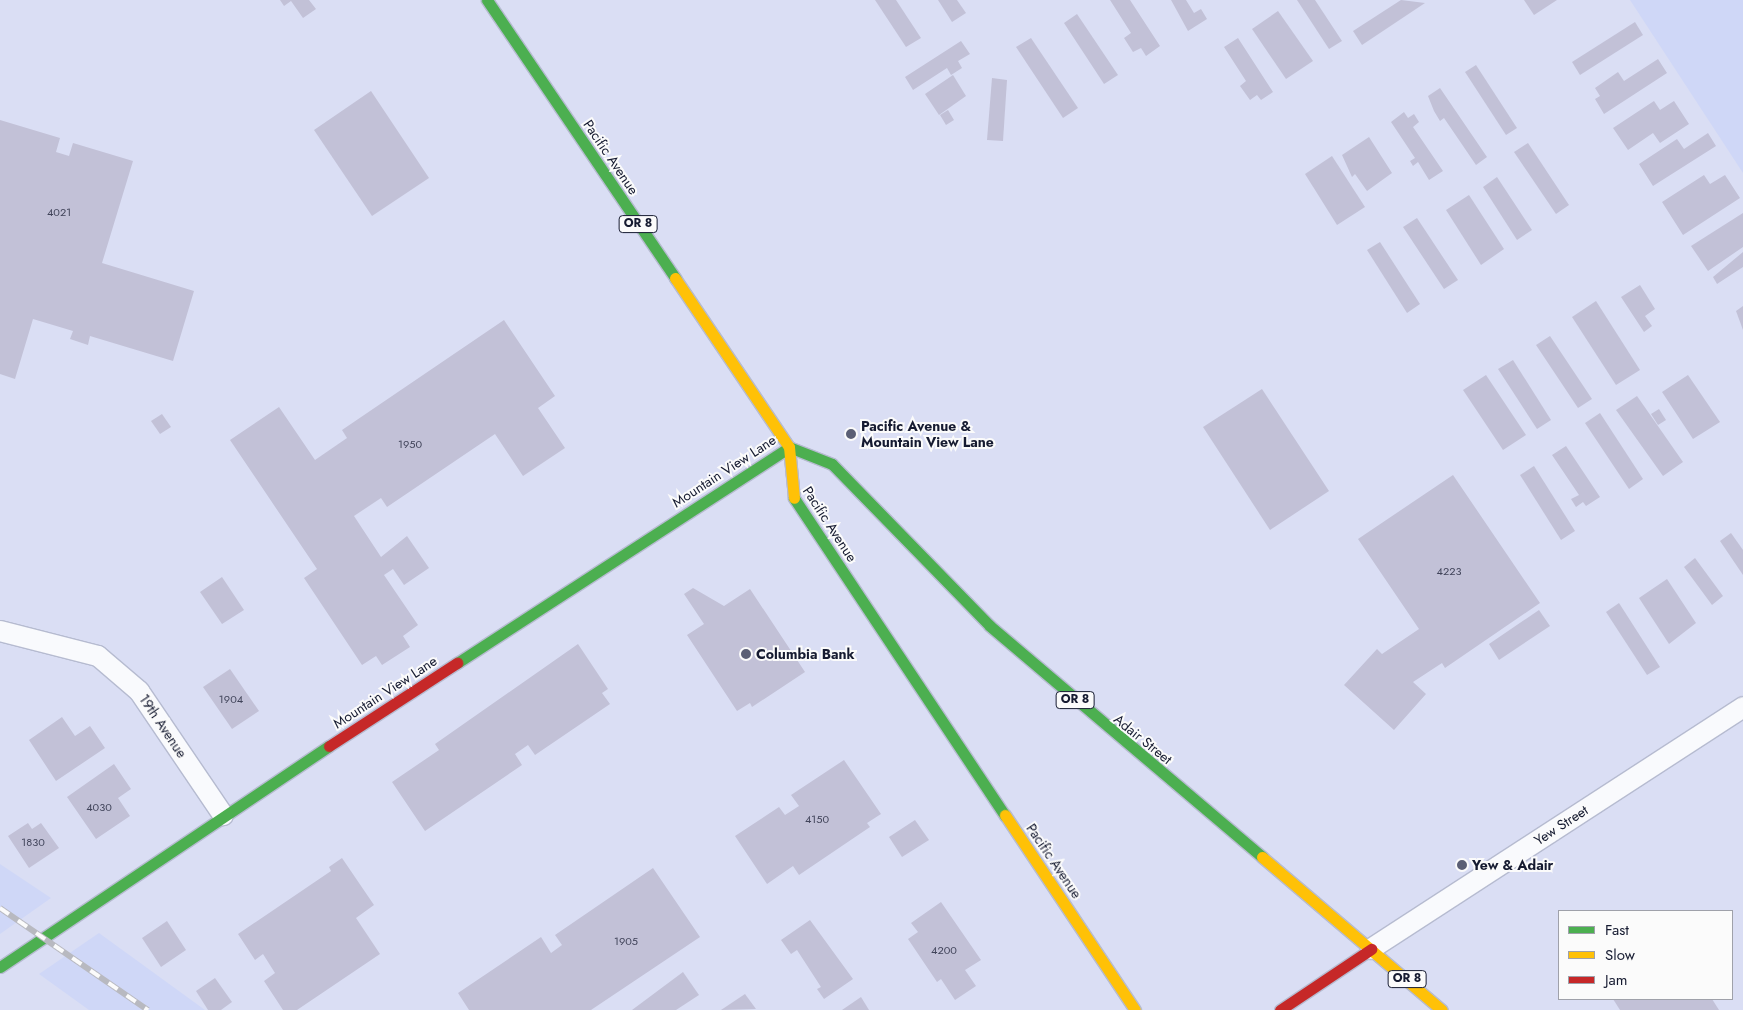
<!DOCTYPE html>
<style>
body{margin:0}
#map{position:relative;width:1743px;height:1010px;overflow:hidden;background:#dadef4;font-family:Jost,sans-serif}
div>[style]{position:absolute}
[style*='--x']{left:calc(var(--x)*1px);top:calc(var(--y)*1px);width:calc(var(--w)*1px);rotate:calc(var(--a)*1deg)}
.built>*{inset:0;background:#cfd7f7}
.building>*{inset:0;background:#c2c1d7}
.roads{filter:drop-shadow(1px 0 #b6bbd0) drop-shadow(-1px 0 #b6bbd0) drop-shadow(0 1px #b6bbd0) drop-shadow(0 -1px #b6bbd0)}
.street>*{height:20px;margin:-10px;padding:0 10px;transform-origin:10px;border-radius:10px;background:#f9fafd}
.fast>*{height:11px;margin:-5.5px;padding:0 5.5px;transform-origin:5.5px;border-radius:5.5px;background:#4caf50}
.slow>*{height:11px;margin:-5.5px;padding:0 5.5px;transform-origin:5.5px;border-radius:5.5px;background:#ffc107}
.jam>*{height:11px;margin:-5.5px;padding:0 5.5px;transform-origin:5.5px;border-radius:5.5px;background:#c62828}
.rail>*{height:5.5px;margin-top:-2.75px;transform-origin:0;background:repeating-linear-gradient(90deg,#fbfbfb 0 11px,#b8b9c0 0 22px);box-sizing:border-box;border-block:1px solid #b8b9c0}
.dots>*{width:14px;height:14px;translate:-50% -50%;box-sizing:border-box;border:2px solid #fbfbfb;border-radius:50%}
span{translate:-50% -50%;white-space:nowrap;text-align:center;line-height:1.15;-webkit-text-stroke:4px #fbfbfb;paint-order:stroke}
.number-label{font-size:11px;color:#41445a}
.number-label span{-webkit-text-stroke-width:0}
.shield-label span{padding:1px 4px;background:#fbfbfb;border:1px solid;border-radius:4px;-webkit-text-stroke-width:0}
.shield-label{font-size:12px;color:#161b31;font-weight:700}
.street-label{font-size:14px;color:#161b31}
.poi-label{font-size:14px;color:#161b31;font-weight:700}
.left{translate:0 -50%;text-align:left}
.legend{position:absolute;left:1558px;top:910px;width:175px;height:90px;box-sizing:border-box;background:#fbfbfb;border:1px solid #9fa1aa;margin:0;padding:6px 9px;list-style:none;font-size:15px;color:#161b31}
.legend li{display:flex;align-items:center;gap:10px;height:25px}
.legend b{width:25px;border:1px solid #9fa1aa}
</style>
<div id="map">
<div class="built">
<div style="clip-path:polygon(1630px 0,1743px 0,1743px 173px)"></div>
<div style="clip-path:polygon(0 864px,51px 898px,0 934px)"></div>
<div style="clip-path:polygon(99px 933px,205px 1010px,89px 1010px,39px 974px)"></div>
</div>
<div class="building">
<div style="clip-path:polygon(280px 0,309px 0,316px 9px,303px 18px,291px 1px,284px 6px)"></div>
<div style="clip-path:polygon(875px 0,896px 0,921px 38px,906px 47px)"></div>
<div style="clip-path:polygon(938px 0,957px 0,966px 13px,952px 22px)"></div>
<div style="clip-path:polygon(1110px 0,1130px 0,1160px 46px,1146px 56px,1141px 48px,1133px 52px,1124px 38px,1131px 33px)"></div>
<div style="clip-path:polygon(1171px 0,1186px 0,1194px 13px,1201px 9px,1207px 19px,1188px 31px)"></div>
<div style="clip-path:polygon(1297px 0,1315px 0,1342px 41px,1329px 49px)"></div>
<div style="clip-path:polygon(1401px 0,1425px 3px,1362px 45px,1353px 31px)"></div>
<div style="clip-path:polygon(1524px 0,1557px 0,1534px 15px)"></div>
<div style="clip-path:polygon(1278px 11px,1313px 61px,1286px 79px,1252px 29px)"></div>
<div style="clip-path:polygon(1077px 14px,1118px 75px,1104px 84px,1064px 23px)"></div>
<div style="clip-path:polygon(1635px 22px,1643px 35px,1580px 75px,1572px 62px)"></div>
<div style="clip-path:polygon(1031px 38px,1078px 108px,1063px 118px,1016px 47px)"></div>
<div style="clip-path:polygon(1238px 38px,1273px 92px,1261px 100px,1257px 95px,1250px 100px,1240px 86px,1246px 81px,1224px 47px)"></div>
<div style="clip-path:polygon(961px 41px,970px 54px,958px 61px,962px 68px,951px 75px,947px 68px,913px 90px,905px 77px)"></div>
<div style="clip-path:polygon(1658px 59px,1667px 73px,1604px 114px,1595px 99px,1600px 96px,1595px 88px,1618px 72px,1624px 81px)"></div>
<div style="clip-path:polygon(1476px 65px,1517px 128px,1506px 135px,1465px 72px)"></div>
<div style="clip-path:polygon(953px 75px,966px 96px,939px 115px,925px 94px)"></div>
<div style="clip-path:polygon(992px 78px,1007px 80px,1003px 141px,987px 140px)"></div>
<div style="clip-path:polygon(1440px 88px,1487px 157px,1476px 165px,1444px 118px,1440px 121px,1434px 111px,1428px 96px)"></div>
<div style="clip-path:polygon(371px 91px,429px 178px,372px 216px,314px 130px)"></div>
<div style="clip-path:polygon(1654px 101px,1660px 110px,1674px 101px,1689px 124px,1660px 143px,1653px 133px,1628px 150px,1613px 128px)"></div>
<div style="clip-path:polygon(948px 110px,954px 120px,946px 125px,940px 115px)"></div>
<div style="clip-path:polygon(1404px 112px,1408px 118px,1414px 114px,1419px 122px,1413px 127px,1443px 171px,1429px 180px,1418px 162px,1413px 166px,1410px 161px,1415px 158px,1391px 122px)"></div>
<div style="clip-path:polygon(0 120px,60px 138px,56px 152px,69px 156px,73px 143px,133px 161px,102px 263px,194px 291px,173px 361px,90px 336px,88px 345px,70px 339px,73px 331px,33px 319px,15px 379px,0 374px)"></div>
<div style="clip-path:polygon(1708px 133px,1716px 146px,1653px 186px,1639px 164px,1677px 139px,1684px 149px)"></div>
<div style="clip-path:polygon(1369px 137px,1392px 173px,1367px 191px,1355px 174px,1352px 177px,1342px 155px)"></div>
<div style="clip-path:polygon(1528px 143px,1569px 205px,1556px 214px,1514px 152px)"></div>
<div style="clip-path:polygon(1332px 156px,1365px 207px,1337px 225px,1305px 174px)"></div>
<div style="clip-path:polygon(1704px 175px,1710px 184px,1725px 175px,1740px 198px,1683px 235px,1662px 202px)"></div>
<div style="clip-path:polygon(1497px 177px,1532px 230px,1517px 240px,1483px 187px)"></div>
<div style="clip-path:polygon(1469px 195px,1504px 249px,1481px 265px,1446px 210px)"></div>
<div style="clip-path:polygon(1743px 213px,1743px 247px,1708px 271px,1691px 246px)"></div>
<div style="clip-path:polygon(1417px 218px,1458px 280px,1444px 289px,1403px 227px)"></div>
<div style="clip-path:polygon(1380px 242px,1420px 304px,1407px 313px,1367px 250px)"></div>
<div style="clip-path:polygon(1743px 252px,1743px 267px,1717px 284px,1713px 277px)"></div>
<div style="clip-path:polygon(1640px 285px,1655px 309px,1645px 316px,1652px 326px,1644px 332px,1621px 297px)"></div>
<div style="clip-path:polygon(1596px 301px,1640px 370px,1616px 385px,1572px 317px)"></div>
<div style="clip-path:polygon(1743px 306px,1743px 330px,1736px 311px)"></div>
<div style="clip-path:polygon(504px 320px,555px 396px,538px 408px,565px 448px,523px 476px,495px 434px,387px 507px,381px 498px,354px 516px,381px 557px,407px 536px,429px 568px,404px 585px,393px 569px,384px 575px,418px 625px,403px 636px,410px 647px,382px 665px,376px 656px,362px 665px,304px 578px,317px 569px,230px 440px,279px 407px,315px 460px,347px 438px,342px 430px)"></div>
<div style="clip-path:polygon(1550px 336px,1592px 399px,1578px 408px,1536px 345px)"></div>
<div style="clip-path:polygon(1513px 360px,1551px 420px,1537px 429px,1498px 369px)"></div>
<div style="clip-path:polygon(1486px 375px,1526px 435px,1503px 450px,1463px 390px)"></div>
<div style="clip-path:polygon(1688px 375px,1720px 422px,1693px 439px,1662px 392px)"></div>
<div style="clip-path:polygon(1262px 389px,1329px 491px,1270px 530px,1203px 427px)"></div>
<div style="clip-path:polygon(1637px 396px,1683px 462px,1663px 476px,1616px 410px)"></div>
<div style="clip-path:polygon(1659px 409px,1666px 420px,1658px 425px,1651px 414px)"></div>
<div style="clip-path:polygon(1600px 413px,1643px 479px,1629px 489px,1585px 423px)"></div>
<div style="clip-path:polygon(162px 414px,171px 427px,160px 434px,151px 421px)"></div>
<div style="clip-path:polygon(1566px 446px,1600px 497px,1586px 506px,1583px 502px,1576px 507px,1571px 499px,1579px 495px,1552px 455px)"></div>
<div style="clip-path:polygon(1534px 466px,1575px 531px,1561px 540px,1520px 475px)"></div>
<div style="clip-path:polygon(1453px 475px,1540px 603px,1445px 668px,1442px 663px,1413px 682px,1426px 694px,1394px 730px,1344px 685px,1377px 649px,1382px 654px,1419px 629px,1358px 539px)"></div>
<div style="clip-path:polygon(1731px 533px,1743px 550px,1743px 575px,1720px 541px)"></div>
<div style="clip-path:polygon(1695px 558px,1723px 596px,1712px 605px,1684px 567px)"></div>
<div style="clip-path:polygon(222px 577px,244px 610px,222px 624px,200px 592px)"></div>
<div style="clip-path:polygon(1667px 579px,1696px 623px,1669px 644px,1639px 598px)"></div>
<div style="clip-path:polygon(693px 588px,724px 606px,750px 589px,805px 672px,752px 707px,750px 703px,737px 711px,687px 635px,704px 624px,684px 594px)"></div>
<div style="clip-path:polygon(1619px 603px,1660px 667px,1647px 675px,1606px 612px)"></div>
<div style="clip-path:polygon(1539px 610px,1550px 626px,1499px 660px,1489px 644px)"></div>
<div style="clip-path:polygon(578px 644px,608px 689px,602px 693px,610px 704px,535px 755px,528px 745px,515px 754px,522px 765px,425px 831px,392px 782px,439px 750px,435px 744px)"></div>
<div style="clip-path:polygon(230px 669px,259px 711px,232px 729px,203px 687px)"></div>
<div style="clip-path:polygon(62px 717px,75px 736px,90px 726px,105px 748px,56px 781px,29px 740px)"></div>
<div style="clip-path:polygon(844px 760px,881px 814px,867px 823px,870px 827px,799px 875px,793px 866px,767px 884px,735px 836px,779px 807px,785px 815px,799px 806px,791px 795px)"></div>
<div style="clip-path:polygon(114px 764px,131px 789px,118px 798px,130px 816px,96px 839px,67px 797px)"></div>
<div style="clip-path:polygon(915px 820px,929px 840px,902px 857px,889px 837px)"></div>
<div style="clip-path:polygon(28px 823px,32px 829px,41px 823px,59px 848px,29px 868px,8px 836px)"></div>
<div style="clip-path:polygon(342px 858px,374px 905px,356px 918px,380px 954px,297px 1010px,283px 1010px,264px 981px,275px 973px,263px 954px,255px 960px,238px 934px,331px 871px,329px 867px)"></div>
<div style="clip-path:polygon(653px 868px,700px 937px,591px 1010px,469px 1010px,458px 993px,541px 937px,551px 953px,562px 945px,555px 935px)"></div>
<div style="clip-path:polygon(941px 902px,981px 960px,965px 970px,976px 986px,955px 1000px,941px 979px,937px 982px,908px 939px,918px 932px,911px 923px)"></div>
<div style="clip-path:polygon(810px 920px,853px 979px,824px 999px,817px 989px,821px 987px,797px 950px,791px 954px,781px 940px)"></div>
<div style="clip-path:polygon(167px 921px,186px 950px,161px 967px,142px 938px)"></div>
<div style="clip-path:polygon(683px 972px,699px 995px,676px 1010px,632px 1010px)"></div>
<div style="clip-path:polygon(215px 978px,232px 1002px,221px 1010px,208px 1010px,196px 991px)"></div>
<div style="clip-path:polygon(745px 994px,756px 1009px,721px 1010px)"></div>
<div style="clip-path:polygon(861px 997px,869px 1010px,842px 1010px)"></div>
<div style="clip-path:polygon(1613px 999px,1712px 999px,1719px 1010px,1620px 1010px)"></div>
</div>
<div class="roads">
<div class="street">
<div style="--x:0;--y:631;--w:101;--a:14.3"></div>
<div style="--x:98;--y:656;--w:54;--a:40.5"></div>
<div style="--x:139;--y:691;--w:150;--a:55.9"></div>
<div style="--x:1371;--y:949;--w:444;--a:-33"></div>
</div>
<div class="fast">
<div style="--x:487;--y:0;--w:336;--a:55.9"></div>
<div style="--x:789;--y:447;--w:46;--a:21.6"></div>
<div style="--x:832;--y:464;--w:226;--a:45.7"></div>
<div style="--x:990;--y:626;--w:357;--a:40.3"></div>
<div style="--x:794;--y:498;--w:381;--a:56.4"></div>
<div style="--x:457;--y:663;--w:396;--a:-33"></div>
<div style="--x:0;--y:967;--w:396;--a:-33.9"></div>
</div>
<div class="slow">
<div style="--x:675;--y:278;--w:204;--a:56"></div>
<div style="--x:789;--y:447;--w:51;--a:84.4"></div>
<div style="--x:1005;--y:815;--w:234;--a:56.3"></div>
<div style="--x:1262;--y:857;--w:236;--a:40.4"></div>
</div>
<div class="jam">
<div style="--x:329;--y:746;--w:153;--a:-33"></div>
<div style="--x:1280;--y:1010;--w:110;--a:-33.8"></div>
</div>
</div>
<div class="rail">
<div style="--x:0;--y:908;--w:180;--a:34.6"></div>
</div>
<div class="dots">
<div style="left:851px;top:434px;background:#5b5f75"></div>
<div style="left:746px;top:654px;background:#5b5f75"></div>
<div style="left:1462px;top:865px;background:#5b5f75"></div>
</div>
<div class="number-label">
<span style="left:59px;top:212px">4021</span>
<span style="left:410px;top:444px">1950</span>
<span style="left:1449px;top:571px">4223</span>
<span style="left:231px;top:699px">1904</span>
<span style="left:99px;top:807px">4030</span>
<span style="left:817px;top:819px">4150</span>
<span style="left:33px;top:842px">1830</span>
<span style="left:626px;top:941px">1905</span>
<span style="left:944px;top:950px">4200</span>
</div>
<div class="shield-label">
<span style="left:638px;top:224px">OR 8</span>
<span style="left:1075px;top:700px">OR 8</span>
<span style="left:1407px;top:979px">OR 8</span>
</div>
<div class="street-label">
<span style="left:611px;top:157px;rotate:56deg">Pacific Avenue</span>
<span style="left:724px;top:471px;rotate:-33deg">Mountain View Lane</span>
<span style="left:830px;top:524px;rotate:57deg">Pacific Avenue</span>
<span style="left:385px;top:692px;rotate:-33deg">Mountain View Lane</span>
<span style="left:163px;top:726px;rotate:56deg">19th Avenue</span>
<span style="left:1143px;top:739px;rotate:39deg">Adair Street</span>
<span style="left:1561px;top:825px;rotate:-33deg">Yew Street</span>
<span style="left:1054px;top:861px;rotate:56deg">Pacific Avenue</span>
</div>
<div class="poi-label">
<span class="left" style="left:861px;top:434px">Pacific Avenue &amp;<br>Mountain View Lane</span>
<span class="left" style="left:756px;top:654px">Columbia Bank</span>
<span class="left" style="left:1472px;top:865px">Yew &amp; Adair</span>
</div>
<ul class="legend">
<li><b style="height:6px;background:#4caf50"></b>Fast</li>
<li><b style="height:6px;background:#ffc107"></b>Slow</li>
<li><b style="height:6px;background:#c62828"></b>Jam</li>
</ul>
</div>
